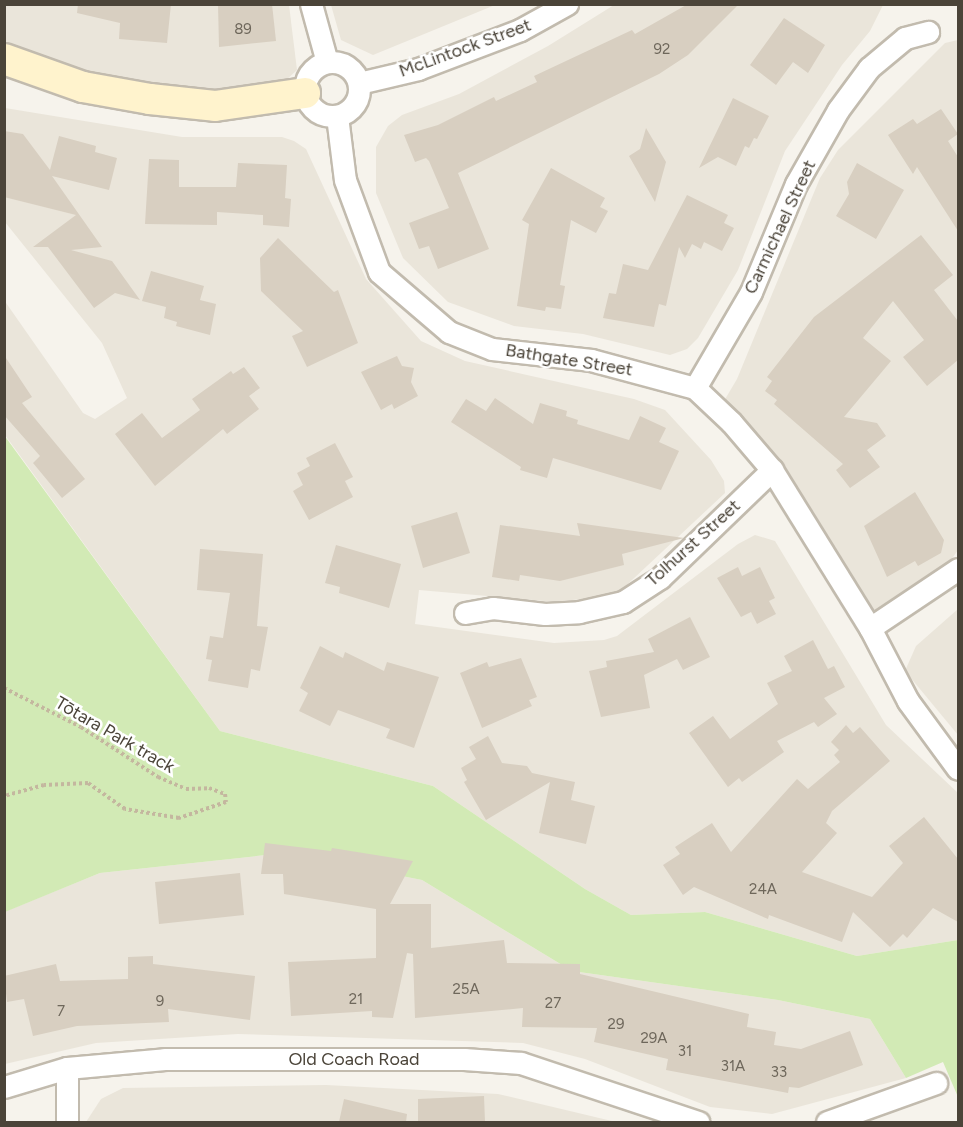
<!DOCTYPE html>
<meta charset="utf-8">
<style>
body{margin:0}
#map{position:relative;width:963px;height:1127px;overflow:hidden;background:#f6f3ec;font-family:Figtree,sans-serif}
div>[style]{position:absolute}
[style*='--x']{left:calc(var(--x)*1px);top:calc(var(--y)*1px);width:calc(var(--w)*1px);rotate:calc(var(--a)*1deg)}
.residential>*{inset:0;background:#eae5da}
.green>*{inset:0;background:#d2eab5}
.building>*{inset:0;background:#d8cfc1}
.path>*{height:4px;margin-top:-2px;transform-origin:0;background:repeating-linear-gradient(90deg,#c4b79f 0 3px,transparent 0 6px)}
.roads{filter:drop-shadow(2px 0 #c2bbae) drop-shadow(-2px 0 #c2bbae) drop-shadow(0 2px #c2bbae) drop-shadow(0 -2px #c2bbae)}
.street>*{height:21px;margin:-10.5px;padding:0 10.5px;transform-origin:10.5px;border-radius:10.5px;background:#fff}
.street>.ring{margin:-10.5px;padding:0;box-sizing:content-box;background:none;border:21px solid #fff;border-radius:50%}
.secondary>*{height:30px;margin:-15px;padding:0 15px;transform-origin:15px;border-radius:15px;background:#fff3cd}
span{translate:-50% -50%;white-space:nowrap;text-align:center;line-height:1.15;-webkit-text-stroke:5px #fff;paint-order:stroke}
.number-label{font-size:15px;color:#6e675b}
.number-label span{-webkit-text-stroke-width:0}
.street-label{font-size:18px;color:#4b4439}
.frame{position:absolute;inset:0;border:6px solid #4b4439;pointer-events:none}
</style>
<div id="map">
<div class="residential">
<div style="clip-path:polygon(4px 5px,289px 5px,297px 70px,283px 83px,263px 90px,180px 88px,83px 74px,5px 51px)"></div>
<div style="clip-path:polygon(331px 5px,331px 4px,495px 5px,373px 55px,341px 40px)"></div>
<div style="clip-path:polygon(614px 5px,883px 5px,870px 31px,842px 65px,785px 151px,738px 270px,698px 338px,687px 349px,670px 355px,583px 334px,514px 326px,448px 302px,403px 258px,376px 193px,376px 147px,388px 126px,402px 115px,459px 94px,548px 46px)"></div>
<div style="clip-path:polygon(958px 40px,958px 550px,946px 567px,892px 609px,873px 611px,856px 601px,725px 418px,724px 401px,737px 379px,820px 178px,838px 150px,945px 43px)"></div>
<div style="clip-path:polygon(5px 108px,182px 137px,282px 137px,294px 141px,306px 149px,366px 279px,421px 341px,465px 361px,634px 399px,665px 410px,711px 460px,724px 481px,725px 493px,616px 595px,555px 602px,419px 590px,415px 624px,554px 643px,604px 640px,617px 636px,738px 544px,755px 535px,775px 541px,886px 725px,958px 793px,958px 940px,857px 956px,705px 912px,631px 915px,585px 889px,433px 786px,220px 731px,5px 435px,4px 300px,83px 413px,95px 419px,127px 398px,102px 343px,5px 222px)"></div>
<div style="clip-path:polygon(958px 609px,958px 735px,905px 671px,916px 646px)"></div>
<div style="clip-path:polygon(285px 853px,422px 880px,572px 971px,778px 1000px,870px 1019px,906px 1078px,772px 1114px,710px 1107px,585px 1059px,523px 1043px,238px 1034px,96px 1043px,5px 1064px,4px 912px,100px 873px)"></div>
<div style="clip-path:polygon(326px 1085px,498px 1094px,616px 1122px,86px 1122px,101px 1099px,123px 1088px)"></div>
</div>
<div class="green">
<div style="clip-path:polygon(4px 435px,220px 731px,433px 786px,585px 889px,631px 915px,705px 912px,857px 956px,958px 940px,958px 1097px,943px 1062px,906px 1078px,870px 1019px,778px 1000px,572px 971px,422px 880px,285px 853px,100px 873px,5px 912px)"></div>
</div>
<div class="building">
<div style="clip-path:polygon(78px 4px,171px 4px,167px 43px,119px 39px,120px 23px,77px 13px)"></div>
<div style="clip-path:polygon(218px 4px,272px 4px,276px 41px,219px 47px)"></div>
<div style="clip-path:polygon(688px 4px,739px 4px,688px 55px,659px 74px,458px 173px,489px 249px,438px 269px,429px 246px,419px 249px,409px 223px,449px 208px,429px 161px,426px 158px,415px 162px,404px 135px,438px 125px,494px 97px,496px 101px,537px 82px,534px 76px,632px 30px,635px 34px)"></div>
<div style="clip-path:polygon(784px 18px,825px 45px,808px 73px,793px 62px,776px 85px,750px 65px)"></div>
<div style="clip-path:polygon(733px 98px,769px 116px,757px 139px,754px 138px,749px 148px,745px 146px,736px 166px,718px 157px,699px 168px)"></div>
<div style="clip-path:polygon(941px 109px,958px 134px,948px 141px,958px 157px,958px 231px,917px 167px,913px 174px,888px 135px,913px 119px,917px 124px)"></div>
<div style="clip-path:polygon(646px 128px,666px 162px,655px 202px,629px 156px,640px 149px)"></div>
<div style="clip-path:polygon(4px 131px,23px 134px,50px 170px,59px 136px,96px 146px,95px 152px,117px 158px,109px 190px,52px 176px,102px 247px,71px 250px,112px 261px,140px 300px,115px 293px,94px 308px,48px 247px,33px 247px,76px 215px,4px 197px)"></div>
<div style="clip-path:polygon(149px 159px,179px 160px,179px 187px,236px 187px,238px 163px,287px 165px,285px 198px,291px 199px,289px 227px,263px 225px,263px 215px,217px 212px,217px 225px,145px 224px)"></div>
<div style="clip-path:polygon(857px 163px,904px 190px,876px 239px,836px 216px,849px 194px,847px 182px)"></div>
<div style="clip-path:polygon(551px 168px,605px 198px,600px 207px,608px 211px,596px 233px,571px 220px,560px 285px,565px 286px,561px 309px,546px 307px,545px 311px,517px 306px,529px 224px,522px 220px)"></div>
<div style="clip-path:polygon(687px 195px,728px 215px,724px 223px,734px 228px,722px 251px,704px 242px,701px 249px,692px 244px,685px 258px,679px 247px,666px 306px,659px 304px,654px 327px,603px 318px,609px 293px,616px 294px,623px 264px,648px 270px)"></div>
<div style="clip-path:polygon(921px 235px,953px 275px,934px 290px,958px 321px,958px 360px,927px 386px,903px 357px,924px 340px,893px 301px,863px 338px,891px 361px,844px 417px,877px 423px,886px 436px,867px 450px,880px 467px,850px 488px,836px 470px,843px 464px,774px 404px,777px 400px,765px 391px,772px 381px,767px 377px,814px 317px)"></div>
<div style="clip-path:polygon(278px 238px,334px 292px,338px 290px,358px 343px,307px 367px,292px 336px,303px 331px,261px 291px,260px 258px)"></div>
<div style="clip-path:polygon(151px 271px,204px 286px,200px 300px,216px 304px,210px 335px,176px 326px,177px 322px,164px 318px,166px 307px,142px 301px)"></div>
<div style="clip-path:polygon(4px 355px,32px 397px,22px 403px,85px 479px,62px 498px,33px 463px,40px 456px,4px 415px)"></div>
<div style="clip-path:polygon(397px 356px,402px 366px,414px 368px,411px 382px,418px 396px,394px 409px,392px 404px,381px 410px,361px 372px)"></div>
<div style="clip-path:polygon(244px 367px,260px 388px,249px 396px,259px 409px,227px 434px,223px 429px,155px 486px,115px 434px,142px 413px,162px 438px,200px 410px,192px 399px,231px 371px,233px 374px)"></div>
<div style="clip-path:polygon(495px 398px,533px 424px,540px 403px,567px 411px,566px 416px,578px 420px,577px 424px,629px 440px,640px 416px,666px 428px,659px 442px,679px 451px,661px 490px,553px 458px,547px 478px,520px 470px,521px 467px,451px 422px,466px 399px,486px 411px)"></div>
<div style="clip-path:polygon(335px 443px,353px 477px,345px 481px,353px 497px,309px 520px,293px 491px,303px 485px,297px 473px,310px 466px,306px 458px)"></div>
<div style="clip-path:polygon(915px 492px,944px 540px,941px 553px,918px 566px,915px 561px,887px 577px,864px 526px)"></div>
<div style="clip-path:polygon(457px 512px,470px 553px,423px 568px,411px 526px)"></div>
<div style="clip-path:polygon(577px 523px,684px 538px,622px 554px,624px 565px,560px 581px,520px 575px,519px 581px,492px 577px,500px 525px,580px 536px)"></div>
<div style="clip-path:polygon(336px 545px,401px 564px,389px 608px,339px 593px,340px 587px,325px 583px)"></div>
<div style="clip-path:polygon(200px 549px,263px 554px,257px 626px,268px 627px,260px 671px,251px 669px,248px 688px,208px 681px,212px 660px,206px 659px,210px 636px,223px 638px,230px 593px,197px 590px)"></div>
<div style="clip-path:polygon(738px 567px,742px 576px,760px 567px,775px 598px,769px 601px,776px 614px,757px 624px,751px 612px,741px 617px,717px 578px)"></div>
<div style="clip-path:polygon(690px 617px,710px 657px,683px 670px,677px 659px,644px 675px,650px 708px,601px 717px,589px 671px,607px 667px,606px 661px,654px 652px,648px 639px)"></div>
<div style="clip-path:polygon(813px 640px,828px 669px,834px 666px,845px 687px,824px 698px,837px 714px,818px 727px,814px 722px,777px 741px,784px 752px,742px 782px,739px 778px,728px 787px,689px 733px,713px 716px,730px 739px,778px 704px,767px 683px,792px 671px,784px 656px)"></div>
<div style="clip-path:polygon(320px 646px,343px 658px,345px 652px,384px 671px,387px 662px,439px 677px,414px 748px,386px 738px,390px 729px,338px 710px,330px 726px,299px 711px,308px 693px,300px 688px)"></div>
<div style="clip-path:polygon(521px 658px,537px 697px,529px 700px,532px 706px,482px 728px,460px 673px,487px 662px,489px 667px)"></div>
<div style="clip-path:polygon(846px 725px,853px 733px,860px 727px,890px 761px,832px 811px,826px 823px,837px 833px,802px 872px,872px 897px,903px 863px,889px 846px,924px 817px,958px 859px,958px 922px,933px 908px,907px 938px,903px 934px,890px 947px,853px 912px,842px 942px,769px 915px,768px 919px,694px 887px,683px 895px,663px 865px,680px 854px,675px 847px,712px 823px,731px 852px,797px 779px,808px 789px,840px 762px,834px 755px,839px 750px,831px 742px)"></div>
<div style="clip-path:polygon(488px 736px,502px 763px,527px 766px,532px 773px,575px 782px,571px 800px,595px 806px,586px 844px,539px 833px,550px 782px,486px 820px,464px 782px,467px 780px,461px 768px,476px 759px,469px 747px)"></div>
<div style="clip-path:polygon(265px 843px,331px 851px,332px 848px,413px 861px,390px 904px,431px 904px,431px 948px,504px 940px,507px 963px,580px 964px,580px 974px,749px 1014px,747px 1027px,776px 1032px,774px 1045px,801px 1049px,850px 1031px,863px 1065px,799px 1088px,789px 1087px,788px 1093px,666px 1070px,668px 1059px,594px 1042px,597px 1028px,522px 1027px,523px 1008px,415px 1018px,413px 954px,407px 953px,393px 1018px,372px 1017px,372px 1011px,291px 1016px,288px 962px,376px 958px,376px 909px,284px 894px,283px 874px,261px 874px)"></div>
<div style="clip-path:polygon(240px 873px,244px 915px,159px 924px,155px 882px)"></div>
<div style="clip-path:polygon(153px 956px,153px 964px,255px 976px,250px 1020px,168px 1009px,169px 1022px,77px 1026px,33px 1036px,24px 999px,7px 1002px,4px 976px,56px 964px,60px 981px,128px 979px,128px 957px)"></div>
<div style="clip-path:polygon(484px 1096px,485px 1122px,418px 1122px,418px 1099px)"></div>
<div style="clip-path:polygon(344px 1099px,407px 1114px,406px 1122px,339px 1122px)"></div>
</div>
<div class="path">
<div style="--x:4;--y:688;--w:86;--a:26.9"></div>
<div style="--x:81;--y:727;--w:92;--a:33"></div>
<div style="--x:158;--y:777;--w:30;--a:23"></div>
<div style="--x:186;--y:789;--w:23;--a:-2"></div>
<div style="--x:209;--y:788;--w:17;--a:21"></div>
<div style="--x:225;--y:794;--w:8;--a:83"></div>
<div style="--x:226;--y:802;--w:50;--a:161.2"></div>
<div style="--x:179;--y:818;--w:55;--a:-170.5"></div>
<div style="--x:125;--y:809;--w:45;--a:-144.9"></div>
<div style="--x:88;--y:783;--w:44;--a:177.4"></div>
<div style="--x:44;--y:785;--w:41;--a:164.6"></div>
</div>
<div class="roads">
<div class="street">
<div style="--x:311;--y:4;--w:60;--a:74.6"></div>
<div class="ring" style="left:305px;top:62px;width:33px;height:33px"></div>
<div style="--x:359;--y:83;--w:61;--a:-13.3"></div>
<div style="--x:418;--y:69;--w:109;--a:-20.9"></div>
<div style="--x:520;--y:30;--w:54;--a:-29"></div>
<div style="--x:337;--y:116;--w:64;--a:82.9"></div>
<div style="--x:345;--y:180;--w:98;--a:69.7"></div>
<div style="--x:379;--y:272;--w:92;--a:40.6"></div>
<div style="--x:449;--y:332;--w:46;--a:21.6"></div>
<div style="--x:492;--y:349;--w:100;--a:6.3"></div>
<div style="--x:591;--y:360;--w:108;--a:15.1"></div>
<div style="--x:695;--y:388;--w:50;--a:43.4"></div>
<div style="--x:731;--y:422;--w:63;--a:49.5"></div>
<div style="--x:772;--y:470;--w:186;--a:58.2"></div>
<div style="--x:870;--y:628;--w:82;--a:62.5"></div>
<div style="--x:908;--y:701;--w:84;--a:53.7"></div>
<div style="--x:695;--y:388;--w:111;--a:-59.7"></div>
<div style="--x:751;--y:292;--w:117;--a:-67.4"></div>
<div style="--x:796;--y:184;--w:85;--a:-60.4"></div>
<div style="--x:838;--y:110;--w:52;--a:-53.6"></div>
<div style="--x:869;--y:68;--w:47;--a:-39.8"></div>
<div style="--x:905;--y:38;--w:24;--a:-15"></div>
<div style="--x:465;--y:613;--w:28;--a:-10"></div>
<div style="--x:493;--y:608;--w:52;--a:6.6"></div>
<div style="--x:545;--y:614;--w:34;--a:-3"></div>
<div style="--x:579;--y:612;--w:45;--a:-12.8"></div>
<div style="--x:623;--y:602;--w:44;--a:-33"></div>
<div style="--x:660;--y:578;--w:156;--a:-44"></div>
<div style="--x:870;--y:628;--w:106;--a:-33.8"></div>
<div style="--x:67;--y:1068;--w:54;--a:90"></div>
<div style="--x:4;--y:1087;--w:66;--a:-16.8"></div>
<div style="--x:67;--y:1068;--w:98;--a:-5.2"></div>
<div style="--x:165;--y:1059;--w:299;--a:0"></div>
<div style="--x:464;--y:1059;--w:57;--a:4"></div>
<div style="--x:521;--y:1063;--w:187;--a:18.4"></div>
<div style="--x:827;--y:1122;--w:116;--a:-19.7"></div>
</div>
<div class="secondary">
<div style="--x:4;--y:59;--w:84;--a:19.5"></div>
<div style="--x:83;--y:87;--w:68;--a:10.2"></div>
<div style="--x:150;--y:99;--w:65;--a:6.1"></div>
<div style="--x:215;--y:106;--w:91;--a:-8.2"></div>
</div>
</div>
<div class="number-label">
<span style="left:243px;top:30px">89</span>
<span style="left:662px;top:50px">92</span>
<span style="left:763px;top:890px">24A</span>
<span style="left:466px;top:990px">25A</span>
<span style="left:356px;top:1000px">21</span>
<span style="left:160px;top:1002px">9</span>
<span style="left:553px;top:1004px">27</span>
<span style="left:61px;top:1012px">7</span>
<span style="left:616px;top:1025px">29</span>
<span style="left:654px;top:1039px">29A</span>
<span style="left:685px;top:1052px">31</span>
<span style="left:733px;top:1067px">31A</span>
<span style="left:779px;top:1073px">33</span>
</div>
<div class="street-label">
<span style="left:465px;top:48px;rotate:-20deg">McLintock Street</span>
<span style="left:780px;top:227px;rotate:-65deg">Carmichael Street</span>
<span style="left:569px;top:360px;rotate:9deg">Bathgate Street</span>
<span style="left:693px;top:543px;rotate:-42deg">Tolhurst Street</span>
<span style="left:115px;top:735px;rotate:30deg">Tōtara Park track</span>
<span style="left:354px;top:1059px">Old Coach Road</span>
</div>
<div class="frame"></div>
</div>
